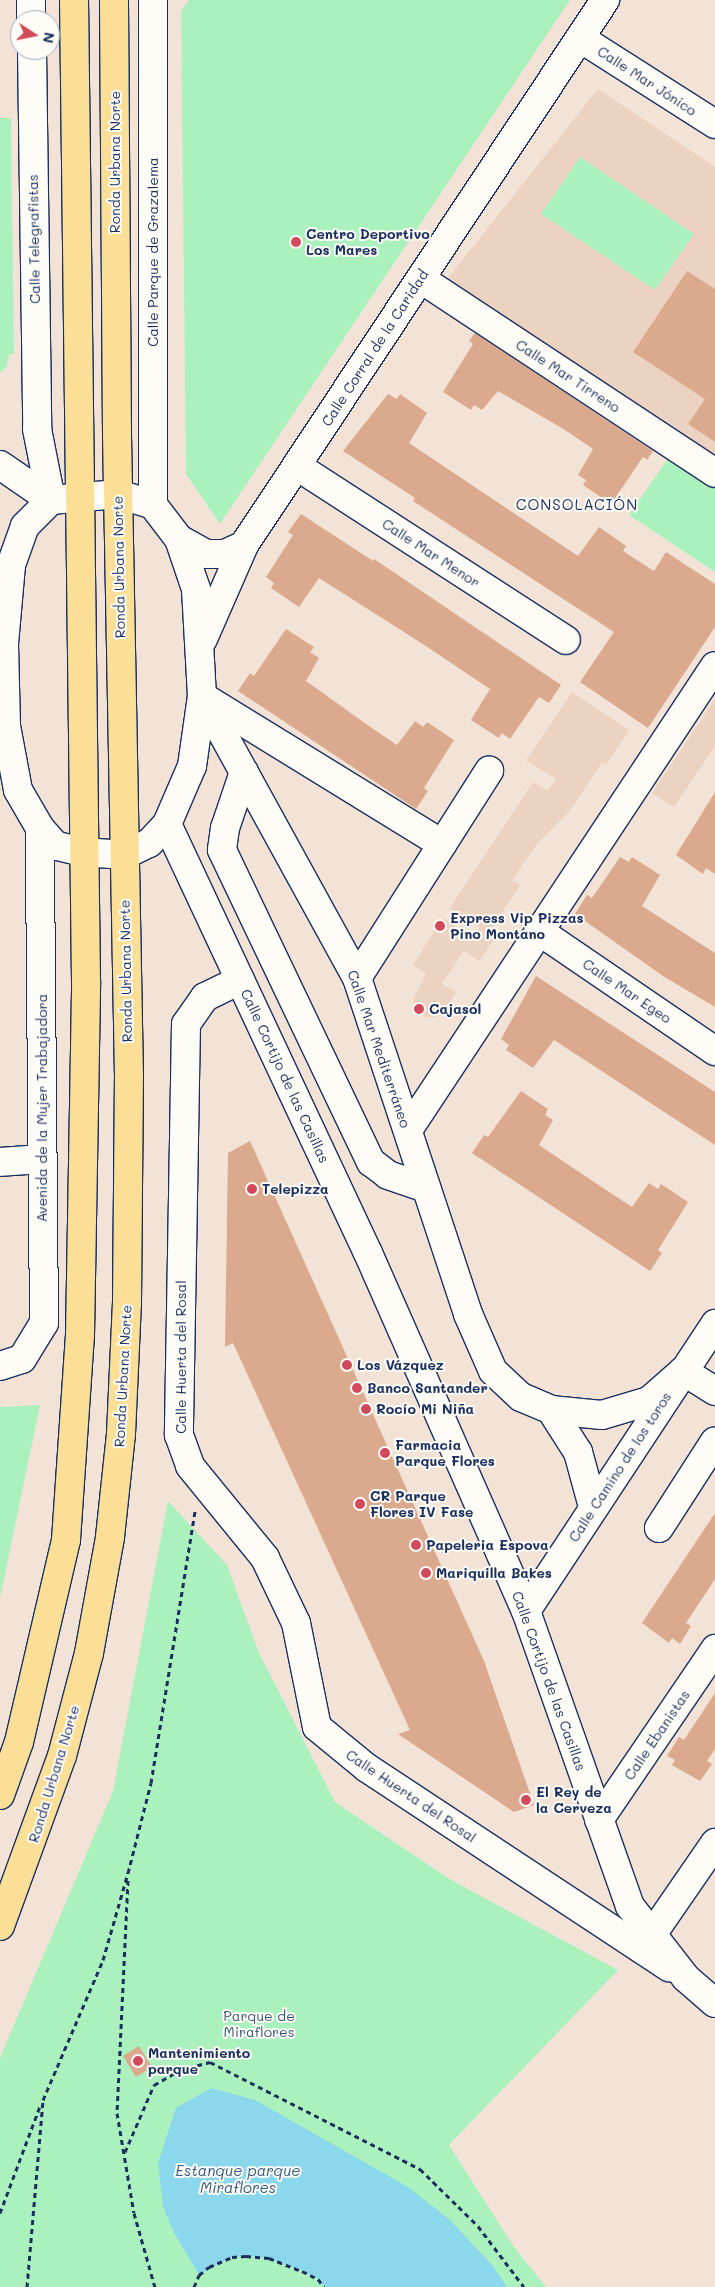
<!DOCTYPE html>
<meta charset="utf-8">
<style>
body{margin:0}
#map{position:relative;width:715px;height:2287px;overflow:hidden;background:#f3e3d7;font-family:Mali,sans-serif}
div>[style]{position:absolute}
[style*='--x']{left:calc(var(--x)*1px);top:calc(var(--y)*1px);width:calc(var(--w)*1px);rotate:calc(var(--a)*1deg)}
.built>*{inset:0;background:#ecd2c1}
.green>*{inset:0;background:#abf1bd}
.water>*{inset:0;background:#8bd7eb}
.building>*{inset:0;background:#dba98d}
.path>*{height:3px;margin-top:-1.5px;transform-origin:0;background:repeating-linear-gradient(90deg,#1b2f5e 0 5px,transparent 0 9px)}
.roads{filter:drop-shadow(1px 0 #1b2f5e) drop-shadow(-1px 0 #1b2f5e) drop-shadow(0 1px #1b2f5e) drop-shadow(0 -1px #1b2f5e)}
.minor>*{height:28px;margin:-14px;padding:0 14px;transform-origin:14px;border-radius:14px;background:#fdfcf7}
.major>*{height:28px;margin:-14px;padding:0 14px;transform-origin:14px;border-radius:14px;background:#fbdf96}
.dots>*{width:14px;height:14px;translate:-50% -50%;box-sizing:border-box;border:2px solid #fdfcf7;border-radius:50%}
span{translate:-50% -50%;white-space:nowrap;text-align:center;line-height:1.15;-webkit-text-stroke:4px #fdfcf7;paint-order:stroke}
.street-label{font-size:14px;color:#1b2f5e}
.poi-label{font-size:14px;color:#1b2f5e;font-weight:700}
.left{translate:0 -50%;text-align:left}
.park-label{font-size:14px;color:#385671}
.neighbourhood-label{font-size:15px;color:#1b2f5e;letter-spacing:1px}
.water-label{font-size:15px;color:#375981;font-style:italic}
.north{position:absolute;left:10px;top:10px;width:50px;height:50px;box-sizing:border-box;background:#fdfcf7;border:1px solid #a3aaba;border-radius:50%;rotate:101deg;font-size:14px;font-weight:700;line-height:20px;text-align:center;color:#1b2f5e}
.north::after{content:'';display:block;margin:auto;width:18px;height:22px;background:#d1495b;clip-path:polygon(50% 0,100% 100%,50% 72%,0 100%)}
</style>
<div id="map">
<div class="built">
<div style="clip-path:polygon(598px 89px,715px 167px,715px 467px,441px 287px)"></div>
<div style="clip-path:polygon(572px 692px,629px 730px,607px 764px,602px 762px,571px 809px,536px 845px,512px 880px,520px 885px,493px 926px,497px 935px,479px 961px,464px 951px,442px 984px,456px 992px,445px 1011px,436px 1017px,425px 1017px,416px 1011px,413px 999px,426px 974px,413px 965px,443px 918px,472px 938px,480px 927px,450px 908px,533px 782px,548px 791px,556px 779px,526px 760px)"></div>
<div style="clip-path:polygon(715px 699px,715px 746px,674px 807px,652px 793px)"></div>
</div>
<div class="green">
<div style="clip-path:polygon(189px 0,570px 0,220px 524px,186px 474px,181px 11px)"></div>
<div style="clip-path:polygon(0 118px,11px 118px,14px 354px,9px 354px,7px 366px,0 373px)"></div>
<div style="clip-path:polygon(580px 157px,694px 234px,655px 290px,541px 214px)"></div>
<div style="clip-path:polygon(671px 454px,715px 483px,715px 572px,629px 515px)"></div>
<div style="clip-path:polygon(40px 1405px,0 1598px,0 1407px)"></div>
<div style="clip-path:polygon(168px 1501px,227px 1565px,259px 1653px,335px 1802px,451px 1880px,618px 1970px,449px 2145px,514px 2247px,546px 2287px,0 2287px,0 2058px,113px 1791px)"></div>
</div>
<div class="water">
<div style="clip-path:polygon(211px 2088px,255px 2100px,408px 2187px,450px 2220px,492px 2265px,507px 2287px,324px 2287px,318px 2279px,302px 2271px,269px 2258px,246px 2256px,232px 2257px,199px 2275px,173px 2231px,163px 2206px,158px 2163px,176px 2108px)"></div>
</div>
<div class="building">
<div style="clip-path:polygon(687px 271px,715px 289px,715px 442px,688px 424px,705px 399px,633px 352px)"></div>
<div style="clip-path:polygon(475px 333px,653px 451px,647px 460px,643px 457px,611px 504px,583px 485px,586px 480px,578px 475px,593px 449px,565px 430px,498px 391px,482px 410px,474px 405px,471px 410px,443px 392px,473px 344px,469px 341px)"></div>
<div style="clip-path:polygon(388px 394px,397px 399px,400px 394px,427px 413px,409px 443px,578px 556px,599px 527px,626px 546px,623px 551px,654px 571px,666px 552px,715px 584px,715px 627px,648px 728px,580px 682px,614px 632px,413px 501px,415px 498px,343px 451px)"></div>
<div style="clip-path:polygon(301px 514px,373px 561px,374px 559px,561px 685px,549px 703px,539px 697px,510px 739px,502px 733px,499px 738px,471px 720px,490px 689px,426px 646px,319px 578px,299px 607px,271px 588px,274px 583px,266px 577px,293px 535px,288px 532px)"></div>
<div style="clip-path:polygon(286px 629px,314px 647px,310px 652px,319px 658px,306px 681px,369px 726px,397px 745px,415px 721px,423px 727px,427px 722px,454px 740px,424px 788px,428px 791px,416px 809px,238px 691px,250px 673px,254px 676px)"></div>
<div style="clip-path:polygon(715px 792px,715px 874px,706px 868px,703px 874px,676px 855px)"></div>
<div style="clip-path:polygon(620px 857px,629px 862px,632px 857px,660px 875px,642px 906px,715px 953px,715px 1007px,663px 976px,575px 914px,587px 895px,592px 898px)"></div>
<div style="clip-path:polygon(536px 976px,715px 1092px,715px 1145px,554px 1040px,533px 1068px,506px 1050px,509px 1045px,501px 1039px)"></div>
<div style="clip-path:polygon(521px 1091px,548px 1109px,545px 1115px,553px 1120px,539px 1145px,603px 1188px,632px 1207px,649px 1183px,658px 1189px,661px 1184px,688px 1202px,658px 1250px,662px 1253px,650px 1271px,472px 1153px,484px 1135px,488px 1137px)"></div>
<div style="clip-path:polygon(250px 1141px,484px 1661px,534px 1805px,514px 1812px,398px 1734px,410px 1730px,233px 1343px,225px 1347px,228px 1153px)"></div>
<div style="clip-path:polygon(715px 1513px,715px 1579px,686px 1623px,691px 1626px,680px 1644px,672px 1638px,669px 1643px,642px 1623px)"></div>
<div style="clip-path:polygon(715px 1693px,715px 1749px,707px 1761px,712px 1764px,700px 1781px,672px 1765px,675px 1760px,667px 1756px,679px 1737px,684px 1740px)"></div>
<div style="clip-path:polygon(139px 2046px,152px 2067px,136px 2077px,123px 2056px)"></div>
</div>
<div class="path">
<div style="--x:128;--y:1880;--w:233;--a:92.7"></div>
<div style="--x:117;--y:2113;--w:101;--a:80.4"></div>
<div style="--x:134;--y:2213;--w:77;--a:74.2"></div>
<div style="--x:125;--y:2152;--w:73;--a:-66.6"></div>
<div style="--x:154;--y:2085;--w:30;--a:-30"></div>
<div style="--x:180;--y:2070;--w:31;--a:-15"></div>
<div style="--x:210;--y:2062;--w:236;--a:27"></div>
<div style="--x:420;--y:2169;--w:81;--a:44.5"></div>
<div style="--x:478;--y:2226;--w:76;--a:53"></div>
<div style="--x:0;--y:2213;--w:114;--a:-69.5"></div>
<div style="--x:27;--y:2287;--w:188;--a:-85.1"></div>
<div style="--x:43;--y:2100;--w:152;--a:-66.8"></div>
<div style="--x:103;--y:1960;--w:91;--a:-74"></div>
<div style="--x:128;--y:1873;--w:93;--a:-75.7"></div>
<div style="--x:151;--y:1783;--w:276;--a:-80.8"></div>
<div style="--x:194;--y:2287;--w:13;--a:-67"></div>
<div style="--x:199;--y:2275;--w:13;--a:-39"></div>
<div style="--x:209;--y:2267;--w:25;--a:-23"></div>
<div style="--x:232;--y:2257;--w:14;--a:-4"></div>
<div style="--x:246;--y:2256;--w:23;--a:5"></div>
<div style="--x:269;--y:2258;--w:35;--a:22"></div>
<div style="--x:302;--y:2271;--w:18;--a:27"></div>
<div style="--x:318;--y:2279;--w:10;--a:53"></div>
</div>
<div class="roads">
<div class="minor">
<div style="--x:31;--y:0;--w:20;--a:90"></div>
<div style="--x:153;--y:0;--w:505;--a:90"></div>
<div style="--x:580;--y:38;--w:160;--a:32.5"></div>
<div style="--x:32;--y:50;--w:379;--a:89.2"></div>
<div style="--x:37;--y:429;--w:72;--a:78.8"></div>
<div style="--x:421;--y:279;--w:352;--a:33.4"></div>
<div style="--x:0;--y:465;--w:62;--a:34.5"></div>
<div style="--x:297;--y:466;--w:320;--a:32.9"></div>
<div style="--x:118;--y:494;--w:37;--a:17"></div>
<div style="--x:153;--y:505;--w:43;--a:52.6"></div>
<div style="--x:179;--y:539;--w:53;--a:71.2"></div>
<div style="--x:196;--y:589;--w:107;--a:86.8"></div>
<div style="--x:202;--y:696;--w:71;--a:98.1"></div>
<div style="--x:192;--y:766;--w:63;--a:113.3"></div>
<div style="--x:167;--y:824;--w:26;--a:133"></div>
<div style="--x:149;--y:843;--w:28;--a:154"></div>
<div style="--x:124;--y:855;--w:41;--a:-175.8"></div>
<div style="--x:83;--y:852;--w:28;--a:-167"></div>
<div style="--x:56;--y:846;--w:24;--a:-132"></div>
<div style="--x:40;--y:828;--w:44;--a:-120.1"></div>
<div style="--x:18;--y:790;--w:65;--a:-100.6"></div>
<div style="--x:6;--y:726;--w:82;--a:-91.4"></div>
<div style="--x:4;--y:644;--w:79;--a:-84.9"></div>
<div style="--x:11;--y:565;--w:41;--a:-70.3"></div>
<div style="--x:25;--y:526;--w:37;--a:-45"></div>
<div style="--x:51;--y:500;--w:67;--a:-5.1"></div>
<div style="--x:179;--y:539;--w:31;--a:29"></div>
<div style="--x:206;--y:554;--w:19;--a:0"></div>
<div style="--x:225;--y:554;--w:21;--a:-25"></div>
<div style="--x:203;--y:639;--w:103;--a:-66.4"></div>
<div style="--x:244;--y:545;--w:654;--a:-56.48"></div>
<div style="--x:202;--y:696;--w:322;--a:61.2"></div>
<div style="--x:357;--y:978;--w:354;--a:71.7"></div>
<div style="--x:468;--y:1314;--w:62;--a:66.3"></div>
<div style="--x:493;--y:1371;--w:38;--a:43"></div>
<div style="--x:521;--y:1397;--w:33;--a:23"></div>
<div style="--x:551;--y:1410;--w:51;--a:5.6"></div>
<div style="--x:602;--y:1415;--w:49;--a:-16.6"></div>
<div style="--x:649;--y:1401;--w:45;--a:-41.4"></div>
<div style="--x:203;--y:697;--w:281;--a:31.6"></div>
<div style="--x:244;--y:772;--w:59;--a:108.7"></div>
<div style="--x:225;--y:828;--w:22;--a:98"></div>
<div style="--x:222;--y:850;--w:346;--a:64.5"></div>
<div style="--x:371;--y:1162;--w:21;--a:37"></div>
<div style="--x:388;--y:1175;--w:40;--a:18.9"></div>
<div style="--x:167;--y:824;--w:474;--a:64.9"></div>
<div style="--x:368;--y:1253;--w:391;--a:66.2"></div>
<div style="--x:526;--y:1611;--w:313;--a:70.6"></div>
<div style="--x:630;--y:1906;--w:91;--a:52.1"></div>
<div style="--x:686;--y:1978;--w:38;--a:41"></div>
<div style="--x:539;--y:931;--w:213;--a:34.3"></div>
<div style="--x:357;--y:978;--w:246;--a:-57.5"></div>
<div style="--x:240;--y:980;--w:39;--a:154"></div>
<div style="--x:205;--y:997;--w:33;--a:125"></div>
<div style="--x:186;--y:1024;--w:411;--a:91"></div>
<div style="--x:179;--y:1435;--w:33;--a:70"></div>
<div style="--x:190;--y:1466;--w:119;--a:50.8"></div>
<div style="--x:265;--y:1558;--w:72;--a:64.5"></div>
<div style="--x:296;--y:1623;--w:106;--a:78.6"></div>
<div style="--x:317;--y:1727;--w:65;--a:39.4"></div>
<div style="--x:367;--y:1768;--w:362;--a:33.4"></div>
<div style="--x:408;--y:1130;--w:556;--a:-56.51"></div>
<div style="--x:0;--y:1162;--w:42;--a:-4.1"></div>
<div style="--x:0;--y:1366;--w:23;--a:-18"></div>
<div style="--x:22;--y:1359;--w:42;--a:-58.6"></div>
<div style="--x:44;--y:1323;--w:495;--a:-90.5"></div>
<div style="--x:683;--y:1371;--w:38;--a:32"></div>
<div style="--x:551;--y:1410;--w:50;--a:57.3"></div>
<div style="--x:578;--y:1452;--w:57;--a:74.7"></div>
<div style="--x:659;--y:1528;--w:103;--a:-57.2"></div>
<div style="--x:526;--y:1611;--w:344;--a:-56.6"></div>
<div style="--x:599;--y:1820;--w:207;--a:-55.8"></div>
<div style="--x:642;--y:1949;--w:129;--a:-55.4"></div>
</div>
<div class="major">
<div style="--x:0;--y:1795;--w:56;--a:-70.3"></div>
<div style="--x:19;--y:1742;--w:207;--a:-76.9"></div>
<div style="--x:66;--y:1540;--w:205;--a:-86.1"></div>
<div style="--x:80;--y:1335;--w:354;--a:-89"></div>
<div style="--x:86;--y:981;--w:981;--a:-90.7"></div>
<div style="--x:0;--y:1926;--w:181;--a:-70"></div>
<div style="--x:62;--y:1756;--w:106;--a:-75.3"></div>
<div style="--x:89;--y:1653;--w:118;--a:-79.7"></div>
<div style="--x:110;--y:1537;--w:104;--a:-83.9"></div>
<div style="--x:121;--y:1434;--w:131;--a:-87.4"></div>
<div style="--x:127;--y:1303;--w:226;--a:-89.5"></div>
<div style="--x:129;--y:1077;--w:644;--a:-91.07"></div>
<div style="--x:117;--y:433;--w:433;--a:-90.4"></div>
</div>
</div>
<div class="dots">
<div style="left:296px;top:242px;background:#d1495b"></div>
<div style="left:440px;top:926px;background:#d1495b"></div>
<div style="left:419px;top:1009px;background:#d1495b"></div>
<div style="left:252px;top:1189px;background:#d1495b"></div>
<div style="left:347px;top:1365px;background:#d1495b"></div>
<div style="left:357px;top:1388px;background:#d1495b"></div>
<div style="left:366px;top:1409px;background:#d1495b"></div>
<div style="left:385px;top:1453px;background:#d1495b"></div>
<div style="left:360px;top:1504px;background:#d1495b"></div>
<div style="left:416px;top:1545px;background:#d1495b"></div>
<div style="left:426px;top:1573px;background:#d1495b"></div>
<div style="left:526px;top:1800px;background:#d1495b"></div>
<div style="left:138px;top:2061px;background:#d1495b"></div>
</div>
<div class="street-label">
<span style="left:647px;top:81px;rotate:33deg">Calle Mar Jónico</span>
<span style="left:115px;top:162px;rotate:-90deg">Ronda Urbana Norte</span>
<span style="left:34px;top:239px;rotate:-91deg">Calle Telegrafistas</span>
<span style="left:153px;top:252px;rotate:-90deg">Calle Parque de Grazalema</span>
<span style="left:375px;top:348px;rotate:-57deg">Calle Corral de la Caridad</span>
<span style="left:568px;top:376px;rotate:33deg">Calle Mar Tirreno</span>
<span style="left:431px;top:553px;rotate:33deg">Calle Mar Menor</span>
<span style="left:119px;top:567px;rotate:-91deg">Ronda Urbana Norte</span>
<span style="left:126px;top:971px;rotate:-91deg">Ronda Urbana Norte</span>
<span style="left:627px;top:991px;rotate:34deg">Calle Mar Egeo</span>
<span style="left:379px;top:1049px;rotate:71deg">Calle Mar Mediterráneo</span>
<span style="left:285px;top:1076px;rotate:65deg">Calle Cortijo de las Casillas</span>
<span style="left:42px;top:1108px;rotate:-90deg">Avenida de la Mujer Trabajadora</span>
<span style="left:181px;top:1357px;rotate:-90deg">Calle Huerta del Rosal</span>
<span style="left:123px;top:1376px;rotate:-87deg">Ronda Urbana Norte</span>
<span style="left:620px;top:1467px;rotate:-57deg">Calle Camino de los toros</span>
<span style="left:549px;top:1681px;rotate:70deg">Calle Cortijo de las Casillas</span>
<span style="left:657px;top:1735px;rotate:-56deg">Calle Ebanistas</span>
<span style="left:54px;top:1774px;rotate:-73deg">Ronda Urbana Norte</span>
<span style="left:411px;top:1796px;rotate:34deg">Calle Huerta del Rosal</span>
</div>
<div class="poi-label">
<span class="left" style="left:306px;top:242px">Centro Deportivo<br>Los Mares</span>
<span class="left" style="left:450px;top:926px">Express Vip Pizzas<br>Pino Montano</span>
<span class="left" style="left:429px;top:1009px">Cajasol</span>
<span class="left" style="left:262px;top:1189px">Telepizza</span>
<span class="left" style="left:357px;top:1365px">Los Vázquez</span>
<span class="left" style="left:367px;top:1388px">Banco Santander</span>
<span class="left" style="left:376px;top:1409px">Rocío Mi Niña</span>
<span class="left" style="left:395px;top:1453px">Farmacia<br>Parque Flores</span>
<span class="left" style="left:370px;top:1504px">CR Parque<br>Flores IV Fase</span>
<span class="left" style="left:426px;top:1545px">Papeleria Espova</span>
<span class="left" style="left:436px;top:1573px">Mariquilla Bakes</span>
<span class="left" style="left:536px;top:1800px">El Rey de<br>la Cerveza</span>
<span class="left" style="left:148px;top:2061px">Mantenimiento<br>parque</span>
</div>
<div class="park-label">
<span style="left:259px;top:2024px">Parque de<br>Miraflores</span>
</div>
<div class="neighbourhood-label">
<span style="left:577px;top:505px">CONSOLACIÓN</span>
</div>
<div class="water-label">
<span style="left:238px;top:2179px">Estanque parque<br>Miraflores</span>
</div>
<div class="north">N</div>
</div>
